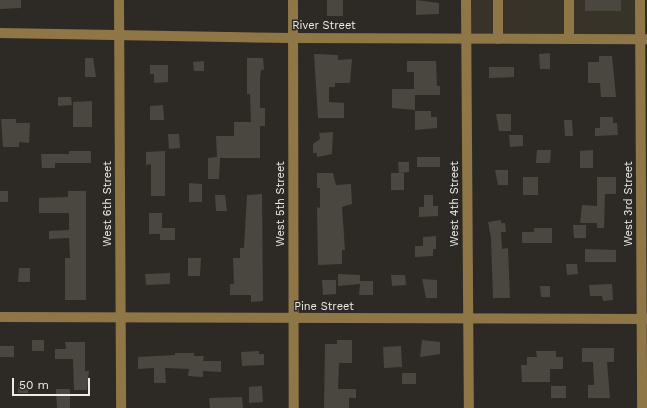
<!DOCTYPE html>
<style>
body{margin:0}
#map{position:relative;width:647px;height:408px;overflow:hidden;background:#2d2a25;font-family:"Work Sans",sans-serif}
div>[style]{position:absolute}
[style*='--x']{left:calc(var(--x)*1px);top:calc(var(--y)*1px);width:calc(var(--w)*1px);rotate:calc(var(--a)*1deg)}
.built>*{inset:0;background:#383328}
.building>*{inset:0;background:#4a4741}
.minor>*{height:10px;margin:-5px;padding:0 5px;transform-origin:5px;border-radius:5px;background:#8f7646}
span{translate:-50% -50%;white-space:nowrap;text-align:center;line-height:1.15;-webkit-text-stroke:3px #2d2a25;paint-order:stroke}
.street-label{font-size:11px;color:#edebe8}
.scale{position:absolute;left:12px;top:378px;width:78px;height:18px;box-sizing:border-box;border:2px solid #edebe8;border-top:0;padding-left:5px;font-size:12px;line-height:14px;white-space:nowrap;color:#edebe8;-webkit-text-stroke:3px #2d2a25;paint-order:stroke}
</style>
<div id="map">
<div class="built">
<div style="clip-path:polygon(466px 0,640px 0,640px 39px,466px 39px)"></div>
</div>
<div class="building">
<div style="clip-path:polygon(0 0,21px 0,21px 8px,0 9px)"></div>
<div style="clip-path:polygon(327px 0,343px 0,343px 16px,327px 16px)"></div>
<div style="clip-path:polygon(416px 0,439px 3px,439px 14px,416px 15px)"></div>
<div style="clip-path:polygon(585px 0,621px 0,621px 11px,585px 11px)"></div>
<div style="clip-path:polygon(550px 53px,550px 69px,540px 69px,539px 54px)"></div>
<div style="clip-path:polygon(314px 54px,338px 55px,338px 60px,352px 59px,350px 83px,335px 83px,335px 87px,329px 87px,329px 102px,344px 103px,344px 118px,318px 118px)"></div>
<div style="clip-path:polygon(599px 56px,612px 56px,616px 97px,601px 97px,600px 83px,588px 83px,588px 62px,599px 62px)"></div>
<div style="clip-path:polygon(85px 58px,93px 58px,96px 77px,85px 77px)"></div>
<div style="clip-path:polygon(247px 58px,263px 58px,264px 70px,261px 70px,260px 79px,260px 108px,265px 108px,265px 126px,260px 126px,260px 158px,220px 158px,219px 179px,208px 179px,208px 158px,217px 157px,216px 136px,234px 136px,234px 122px,251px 122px,250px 94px,247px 94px)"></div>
<div style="clip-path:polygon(204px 61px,204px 71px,194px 71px,193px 62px)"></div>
<div style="clip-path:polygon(407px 61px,436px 61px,437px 86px,440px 86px,440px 95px,415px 95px,415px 110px,392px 108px,392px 89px,414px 89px,414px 72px,407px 72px)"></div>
<div style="clip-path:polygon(150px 65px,168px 65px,168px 82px,154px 83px,154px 74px,150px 74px)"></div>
<div style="clip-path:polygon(489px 67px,514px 67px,514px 77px,489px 78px)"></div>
<div style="clip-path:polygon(58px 97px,71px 97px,72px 105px,58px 106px)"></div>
<div style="clip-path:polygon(92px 101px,92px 127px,73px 127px,73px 102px)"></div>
<div style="clip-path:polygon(163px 105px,164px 120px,150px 120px,150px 106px)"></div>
<div style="clip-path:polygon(415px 111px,431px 111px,431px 117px,437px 117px,437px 128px,415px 130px)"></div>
<div style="clip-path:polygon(496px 114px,511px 114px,511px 131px,499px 131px)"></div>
<div style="clip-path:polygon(600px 117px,613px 117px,613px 123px,617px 123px,618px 135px,595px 136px,595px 128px,600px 128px)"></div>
<div style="clip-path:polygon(1px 119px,16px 119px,16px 123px,30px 123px,29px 143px,19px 142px,19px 147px,3px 147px)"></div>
<div style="clip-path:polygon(564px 120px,572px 120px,573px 136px,565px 136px)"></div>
<div style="clip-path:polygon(333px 132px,332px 154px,317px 157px,317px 153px,313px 153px,313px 144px,320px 139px,319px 133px)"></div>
<div style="clip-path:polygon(168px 134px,179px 134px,180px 148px,169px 149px)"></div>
<div style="clip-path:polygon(509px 135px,523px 135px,523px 146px,510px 147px)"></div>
<div style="clip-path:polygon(537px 150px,551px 150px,550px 163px,536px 163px)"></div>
<div style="clip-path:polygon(593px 150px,593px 168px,580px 168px,580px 151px)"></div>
<div style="clip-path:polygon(69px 151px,91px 151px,91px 163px,55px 163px,55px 168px,42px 168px,41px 154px,69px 154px)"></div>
<div style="clip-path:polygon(165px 151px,165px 196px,151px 196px,151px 164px,146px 165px,146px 152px)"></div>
<div style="clip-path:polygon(417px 157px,440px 157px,440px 167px,417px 167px)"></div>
<div style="clip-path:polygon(398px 162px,409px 162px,409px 172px,399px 173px)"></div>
<div style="clip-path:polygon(495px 170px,508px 170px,508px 185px,498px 185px)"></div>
<div style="clip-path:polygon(317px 173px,333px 173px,336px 185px,351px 184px,352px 204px,342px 207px,345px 250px,342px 250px,342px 264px,318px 265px,317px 207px,320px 208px,320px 188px,317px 188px)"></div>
<div style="clip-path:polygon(391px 173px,404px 173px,404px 190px,391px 190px)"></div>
<div style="clip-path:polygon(523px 177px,538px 177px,538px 195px,523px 195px)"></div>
<div style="clip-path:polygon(597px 177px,616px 177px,616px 194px,605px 194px,604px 228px,597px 228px,597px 223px,580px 223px,582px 205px,597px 206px)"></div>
<div style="clip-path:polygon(189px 183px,202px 184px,202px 202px,189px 202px)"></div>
<div style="clip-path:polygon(0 191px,8px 191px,8px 202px,0 202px)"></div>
<div style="clip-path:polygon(68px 191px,86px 191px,86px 300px,65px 300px,65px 258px,70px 258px,69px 238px,49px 239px,49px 231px,69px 230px,69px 213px,39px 213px,39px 198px,68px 197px)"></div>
<div style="clip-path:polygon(262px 194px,263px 301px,251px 302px,251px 295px,230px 295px,230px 284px,234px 284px,233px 258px,240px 258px,240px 248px,244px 248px,247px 195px)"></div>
<div style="clip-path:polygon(215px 195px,225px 195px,227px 211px,216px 211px)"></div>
<div style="clip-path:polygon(424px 195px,433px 195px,433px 206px,438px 206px,438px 216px,419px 217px,419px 207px,424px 207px)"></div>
<div style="clip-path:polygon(149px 213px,162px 213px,162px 228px,175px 228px,175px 240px,160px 240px,160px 234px,149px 234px)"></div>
<div style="clip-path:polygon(501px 220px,501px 223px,505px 223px,506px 232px,501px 232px,502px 249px,508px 248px,510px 298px,493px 298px,491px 238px,488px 222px)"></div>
<div style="clip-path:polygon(573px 225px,586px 225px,586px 238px,574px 238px)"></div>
<div style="clip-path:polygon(534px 228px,552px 228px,552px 243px,522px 243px,522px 232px,534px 232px)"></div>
<div style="clip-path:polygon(436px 236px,436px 249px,433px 249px,433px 256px,415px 257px,415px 246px,423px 246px,423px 237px)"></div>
<div style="clip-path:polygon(585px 249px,616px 250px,616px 262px,585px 262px)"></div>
<div style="clip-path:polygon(188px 258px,201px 258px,200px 276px,188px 276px)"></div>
<div style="clip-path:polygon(566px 264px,577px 264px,578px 274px,567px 275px)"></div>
<div style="clip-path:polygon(19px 268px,30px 268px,30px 282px,18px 282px)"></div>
<div style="clip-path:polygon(170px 273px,170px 284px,146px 285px,145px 274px)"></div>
<div style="clip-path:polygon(338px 274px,360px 275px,360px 281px,373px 281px,373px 295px,359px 295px,360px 284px,338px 286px)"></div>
<div style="clip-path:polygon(391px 275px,405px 275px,406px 285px,392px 286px)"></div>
<div style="clip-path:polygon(422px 279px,437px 280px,437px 298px,426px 298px)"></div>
<div style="clip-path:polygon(322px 280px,336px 280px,336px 294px,323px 295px)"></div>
<div style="clip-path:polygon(612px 284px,613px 300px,603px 301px,602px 296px,590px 296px,589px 285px)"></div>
<div style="clip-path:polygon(540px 286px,550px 286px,550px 297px,541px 297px)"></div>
<div style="clip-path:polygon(32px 340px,44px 340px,44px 351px,32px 351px)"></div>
<div style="clip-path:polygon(337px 340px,352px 340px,352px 363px,339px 363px,338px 389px,356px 389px,356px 398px,349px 398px,349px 408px,324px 408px,325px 344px,337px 344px)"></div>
<div style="clip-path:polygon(422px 340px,440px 342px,440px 354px,420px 357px)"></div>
<div style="clip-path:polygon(65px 342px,85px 342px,85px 371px,89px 371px,87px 390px,74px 390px,73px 359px,55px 359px,55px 349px,66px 349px)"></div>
<div style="clip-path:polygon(0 346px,14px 346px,14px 357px,0 357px)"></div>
<div style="clip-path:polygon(401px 346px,402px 367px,384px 368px,383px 347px)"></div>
<div style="clip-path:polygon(582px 348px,614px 348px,614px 362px,607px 362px,610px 398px,588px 398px,588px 385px,594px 385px,593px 362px,582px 362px)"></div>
<div style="clip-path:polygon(259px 351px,259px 354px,264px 354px,264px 365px,242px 366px,241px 352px)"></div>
<div style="clip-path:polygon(536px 351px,556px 351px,556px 357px,563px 357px,563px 369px,550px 369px,550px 382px,522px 382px,521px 365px,527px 365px,527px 357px,537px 357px)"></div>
<div style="clip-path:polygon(175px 353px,194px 353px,194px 356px,204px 356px,203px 361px,221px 361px,221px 372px,203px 371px,203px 377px,188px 376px,189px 369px,165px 368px,166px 383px,154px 383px,154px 368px,138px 369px,138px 357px,175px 355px)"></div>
<div style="clip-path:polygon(402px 373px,416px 373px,416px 384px,402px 384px)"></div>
<div style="clip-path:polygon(18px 383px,28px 383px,28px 393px,18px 393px)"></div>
<div style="clip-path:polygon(262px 386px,263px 402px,249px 403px,249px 387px)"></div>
<div style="clip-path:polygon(551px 386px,566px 386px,566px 398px,551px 398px)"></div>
<div style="clip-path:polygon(56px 389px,70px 389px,70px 408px,57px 408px)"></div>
<div style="clip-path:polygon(242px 397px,243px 408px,210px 408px,209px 398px)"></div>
</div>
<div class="minor">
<div style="--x:119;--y:0;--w:408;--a:89.7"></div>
<div style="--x:293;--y:0;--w:408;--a:89.9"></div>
<div style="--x:466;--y:0;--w:408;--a:89.6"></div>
<div style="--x:640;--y:0;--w:408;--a:89.7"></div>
<div style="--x:0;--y:33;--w:293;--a:1"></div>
<div style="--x:293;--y:38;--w:354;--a:0.2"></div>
<div style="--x:498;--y:39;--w:39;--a:-90"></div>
<div style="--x:569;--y:39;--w:39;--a:-90"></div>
<div style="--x:0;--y:317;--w:647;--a:0.18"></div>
</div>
<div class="street-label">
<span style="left:324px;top:26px">River Street</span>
<span style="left:108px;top:204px;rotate:-90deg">West 6th Street</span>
<span style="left:281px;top:204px;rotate:-90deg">West 5th Street</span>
<span style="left:455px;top:204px;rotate:-90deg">West 4th Street</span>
<span style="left:629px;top:204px;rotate:-90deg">West 3rd Street</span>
<span style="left:324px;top:307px">Pine Street</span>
</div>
<div class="scale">50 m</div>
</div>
